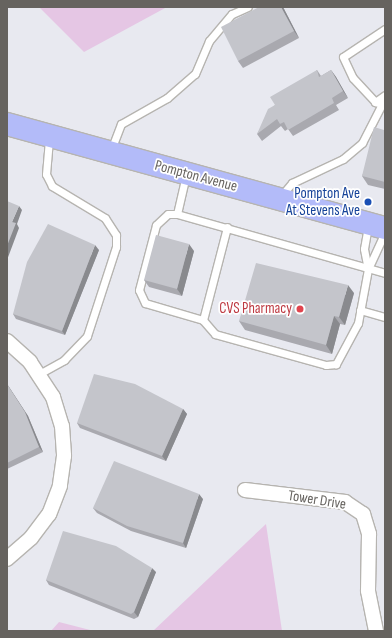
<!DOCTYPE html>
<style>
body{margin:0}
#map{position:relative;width:392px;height:638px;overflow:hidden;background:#e8e9f0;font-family:"Sofia Sans Condensed",sans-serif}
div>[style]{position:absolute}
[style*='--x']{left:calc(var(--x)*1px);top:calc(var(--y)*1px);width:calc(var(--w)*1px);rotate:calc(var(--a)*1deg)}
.green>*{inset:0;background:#e5c6e4}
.roads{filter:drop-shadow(1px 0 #b6b4b0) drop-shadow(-1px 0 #b6b4b0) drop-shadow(0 1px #b6b4b0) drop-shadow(0 -1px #b6b4b0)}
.service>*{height:7px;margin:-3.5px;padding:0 3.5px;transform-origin:3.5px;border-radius:3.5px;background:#fff}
.minor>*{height:14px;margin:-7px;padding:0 7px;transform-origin:7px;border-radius:7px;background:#fff}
.primary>*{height:22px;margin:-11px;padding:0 11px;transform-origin:11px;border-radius:11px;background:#b3bbf9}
.wall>*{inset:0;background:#a9a9af}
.shaded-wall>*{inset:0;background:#898a8e}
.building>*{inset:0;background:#c4c5cb}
.dots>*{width:11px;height:11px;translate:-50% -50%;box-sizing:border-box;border:2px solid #fff;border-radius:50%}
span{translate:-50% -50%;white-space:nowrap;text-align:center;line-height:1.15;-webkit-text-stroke:3.5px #fff;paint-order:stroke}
.street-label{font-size:15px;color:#66635f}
.transit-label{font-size:15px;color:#164399}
.right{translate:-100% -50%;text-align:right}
.health-label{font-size:15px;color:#be3a42}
.frame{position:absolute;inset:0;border:8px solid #66635f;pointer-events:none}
</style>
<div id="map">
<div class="green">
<div style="clip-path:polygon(39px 7px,167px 7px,84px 52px)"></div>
<div style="clip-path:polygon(266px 524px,282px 631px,153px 631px)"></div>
<div style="clip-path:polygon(59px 622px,94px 631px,51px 631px)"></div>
</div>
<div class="roads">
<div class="service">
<div style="--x:385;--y:29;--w:50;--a:146.3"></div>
<div style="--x:343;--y:57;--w:23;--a:65"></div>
<div style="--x:353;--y:78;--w:33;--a:47"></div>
<div style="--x:375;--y:102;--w:10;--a:17"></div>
<div style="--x:375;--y:102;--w:12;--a:-35"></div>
<div style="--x:111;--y:150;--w:28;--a:-69"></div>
<div style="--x:121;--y:124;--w:53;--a:-29.5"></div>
<div style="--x:167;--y:98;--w:37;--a:-41"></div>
<div style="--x:195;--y:74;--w:36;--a:-67"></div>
<div style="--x:209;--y:41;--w:35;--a:-50"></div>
<div style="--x:232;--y:14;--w:17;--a:-24"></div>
<div style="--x:281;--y:196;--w:17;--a:-50"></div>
<div style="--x:292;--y:183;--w:56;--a:-25.2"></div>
<div style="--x:343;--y:159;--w:25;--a:-40"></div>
<div style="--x:362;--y:143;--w:44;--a:-62.9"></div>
<div style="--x:177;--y:214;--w:40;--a:-77"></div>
<div style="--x:368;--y:226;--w:23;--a:100"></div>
<div style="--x:364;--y:249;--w:20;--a:79"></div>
<div style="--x:368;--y:269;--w:41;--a:-65.3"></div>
<div style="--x:368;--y:269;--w:55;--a:100.5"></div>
<div style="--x:358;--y:323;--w:47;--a:118.2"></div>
<div style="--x:336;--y:364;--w:10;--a:174"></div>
<div style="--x:326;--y:365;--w:115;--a:-164.4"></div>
<div style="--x:215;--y:334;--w:18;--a:-131"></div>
<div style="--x:203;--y:320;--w:60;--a:-163.7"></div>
<div style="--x:145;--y:303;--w:14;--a:-115"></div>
<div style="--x:139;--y:290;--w:67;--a:-75.3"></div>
<div style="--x:156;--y:225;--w:16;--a:-43"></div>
<div style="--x:168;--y:214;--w:9;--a:0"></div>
<div style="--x:177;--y:214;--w:216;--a:15.8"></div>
<div style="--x:360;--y:310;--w:26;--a:16"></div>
<div style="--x:203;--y:320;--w:96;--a:-75.5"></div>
<div style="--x:39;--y:374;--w:29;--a:-29"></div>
<div style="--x:64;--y:360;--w:33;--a:-46"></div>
<div style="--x:87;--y:336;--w:94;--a:-72"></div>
<div style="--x:116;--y:247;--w:12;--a:-90"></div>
<div style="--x:116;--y:235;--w:20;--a:-123"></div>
<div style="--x:105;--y:218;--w:62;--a:-148.9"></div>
<div style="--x:52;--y:186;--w:13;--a:-117"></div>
<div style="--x:46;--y:174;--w:36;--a:-85"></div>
</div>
<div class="minor">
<div style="--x:7;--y:341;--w:31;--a:42"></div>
<div style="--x:30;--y:362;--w:42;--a:56.7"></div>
<div style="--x:53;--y:397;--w:30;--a:73"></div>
<div style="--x:62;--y:426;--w:30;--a:86"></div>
<div style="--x:64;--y:456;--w:30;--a:98"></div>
<div style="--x:60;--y:486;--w:30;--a:111"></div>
<div style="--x:49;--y:514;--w:30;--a:127"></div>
<div style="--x:31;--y:538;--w:32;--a:139"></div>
<div style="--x:245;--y:490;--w:101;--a:6.8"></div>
<div style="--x:345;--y:502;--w:22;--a:34"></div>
<div style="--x:363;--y:514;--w:21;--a:73"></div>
<div style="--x:369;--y:534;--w:57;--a:91"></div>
<div style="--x:368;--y:591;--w:41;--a:78.7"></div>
</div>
<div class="primary">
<div style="--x:7;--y:124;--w:392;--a:15.4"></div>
</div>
</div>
<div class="wall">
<div style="clip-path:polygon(259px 7px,283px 7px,299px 38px,243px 68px,238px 61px)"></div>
<div style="clip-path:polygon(317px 70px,321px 76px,331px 70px,336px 77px,348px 98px,336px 105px,339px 110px,293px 136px,288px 129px,285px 131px,281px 126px,262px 141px,257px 134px,275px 105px)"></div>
<div style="clip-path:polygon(385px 125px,385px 189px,368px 185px,362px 176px,384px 130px)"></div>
<div style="clip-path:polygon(99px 250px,65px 335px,16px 319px,13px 314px)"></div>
<div style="clip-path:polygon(194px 251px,182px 296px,149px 287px,144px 280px)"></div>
<div style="clip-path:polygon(354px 293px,345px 325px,340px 324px,332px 354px,245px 330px,239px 321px)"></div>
<div style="clip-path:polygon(7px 384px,28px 416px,43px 452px,7px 469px)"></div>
<div style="clip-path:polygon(183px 409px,187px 414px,166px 461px,80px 428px,77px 423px)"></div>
<div style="clip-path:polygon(203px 499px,186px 548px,131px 531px,97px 513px,93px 508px)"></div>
<div style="clip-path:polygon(156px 572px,138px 617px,134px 619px,49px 585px,46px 580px)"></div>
</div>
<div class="shaded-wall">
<div style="clip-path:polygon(281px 7px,283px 7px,299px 38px,294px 31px)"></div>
<div style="clip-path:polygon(331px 70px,336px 77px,348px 98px,343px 91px)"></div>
<div style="clip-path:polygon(19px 206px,22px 210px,17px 224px,19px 228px,7px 260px,7px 246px,12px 222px)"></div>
<div style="clip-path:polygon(189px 244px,194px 251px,182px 296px,177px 289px)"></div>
<div style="clip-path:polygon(95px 245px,99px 250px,65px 335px,62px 331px)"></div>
<div style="clip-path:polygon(348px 285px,354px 293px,345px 325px,339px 317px)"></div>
<div style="clip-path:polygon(334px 316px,340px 324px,332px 354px,326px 345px)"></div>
<div style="clip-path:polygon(7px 384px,28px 416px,43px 452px,39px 447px)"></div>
<div style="clip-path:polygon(183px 409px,187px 414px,166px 461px,162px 456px)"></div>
<div style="clip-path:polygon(199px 494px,203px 499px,186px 548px,183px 543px)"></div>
<div style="clip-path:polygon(152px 568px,156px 572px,138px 617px,134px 612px)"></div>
</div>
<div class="building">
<div style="clip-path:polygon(259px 7px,281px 7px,294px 31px,238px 61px,221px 27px)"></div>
<div style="clip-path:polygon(317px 70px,319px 77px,331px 70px,343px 91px,332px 98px,334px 103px,288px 130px,284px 122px,280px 124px,277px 119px,257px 134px,268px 109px,275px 105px,270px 97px)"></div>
<div style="clip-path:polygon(385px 125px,385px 182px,362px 176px,374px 127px,384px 130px)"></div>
<div style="clip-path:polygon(7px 201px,19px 206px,12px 222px,16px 223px,7px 246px)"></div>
<div style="clip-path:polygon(48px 224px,95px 245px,62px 331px,13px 314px,27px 262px)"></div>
<div style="clip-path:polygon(156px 235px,189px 244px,177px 289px,144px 280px)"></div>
<div style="clip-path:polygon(256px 263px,348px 285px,339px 317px,334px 316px,326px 345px,239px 321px)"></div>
<div style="clip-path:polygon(94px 374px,135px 384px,183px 409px,162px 456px,77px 423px)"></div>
<div style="clip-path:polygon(7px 384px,25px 412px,39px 447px,7px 463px)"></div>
<div style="clip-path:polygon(114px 461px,199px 494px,183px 543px,127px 526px,93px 508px)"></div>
<div style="clip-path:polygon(63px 531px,116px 546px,152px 568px,134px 612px,131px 614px,46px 580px)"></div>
</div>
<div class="dots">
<div style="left:368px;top:202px;background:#1a4fb4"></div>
<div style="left:300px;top:309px;background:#e0444e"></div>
</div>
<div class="street-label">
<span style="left:196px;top:176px;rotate:15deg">Pompton Avenue</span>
<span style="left:317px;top:500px;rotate:9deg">Tower Drive</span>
</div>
<div class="transit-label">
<span class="right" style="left:360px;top:202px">Pompton Ave<br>At Stevens Ave</span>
</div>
<div class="health-label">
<span class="right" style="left:292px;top:309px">CVS Pharmacy</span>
</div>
<div class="frame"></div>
</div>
